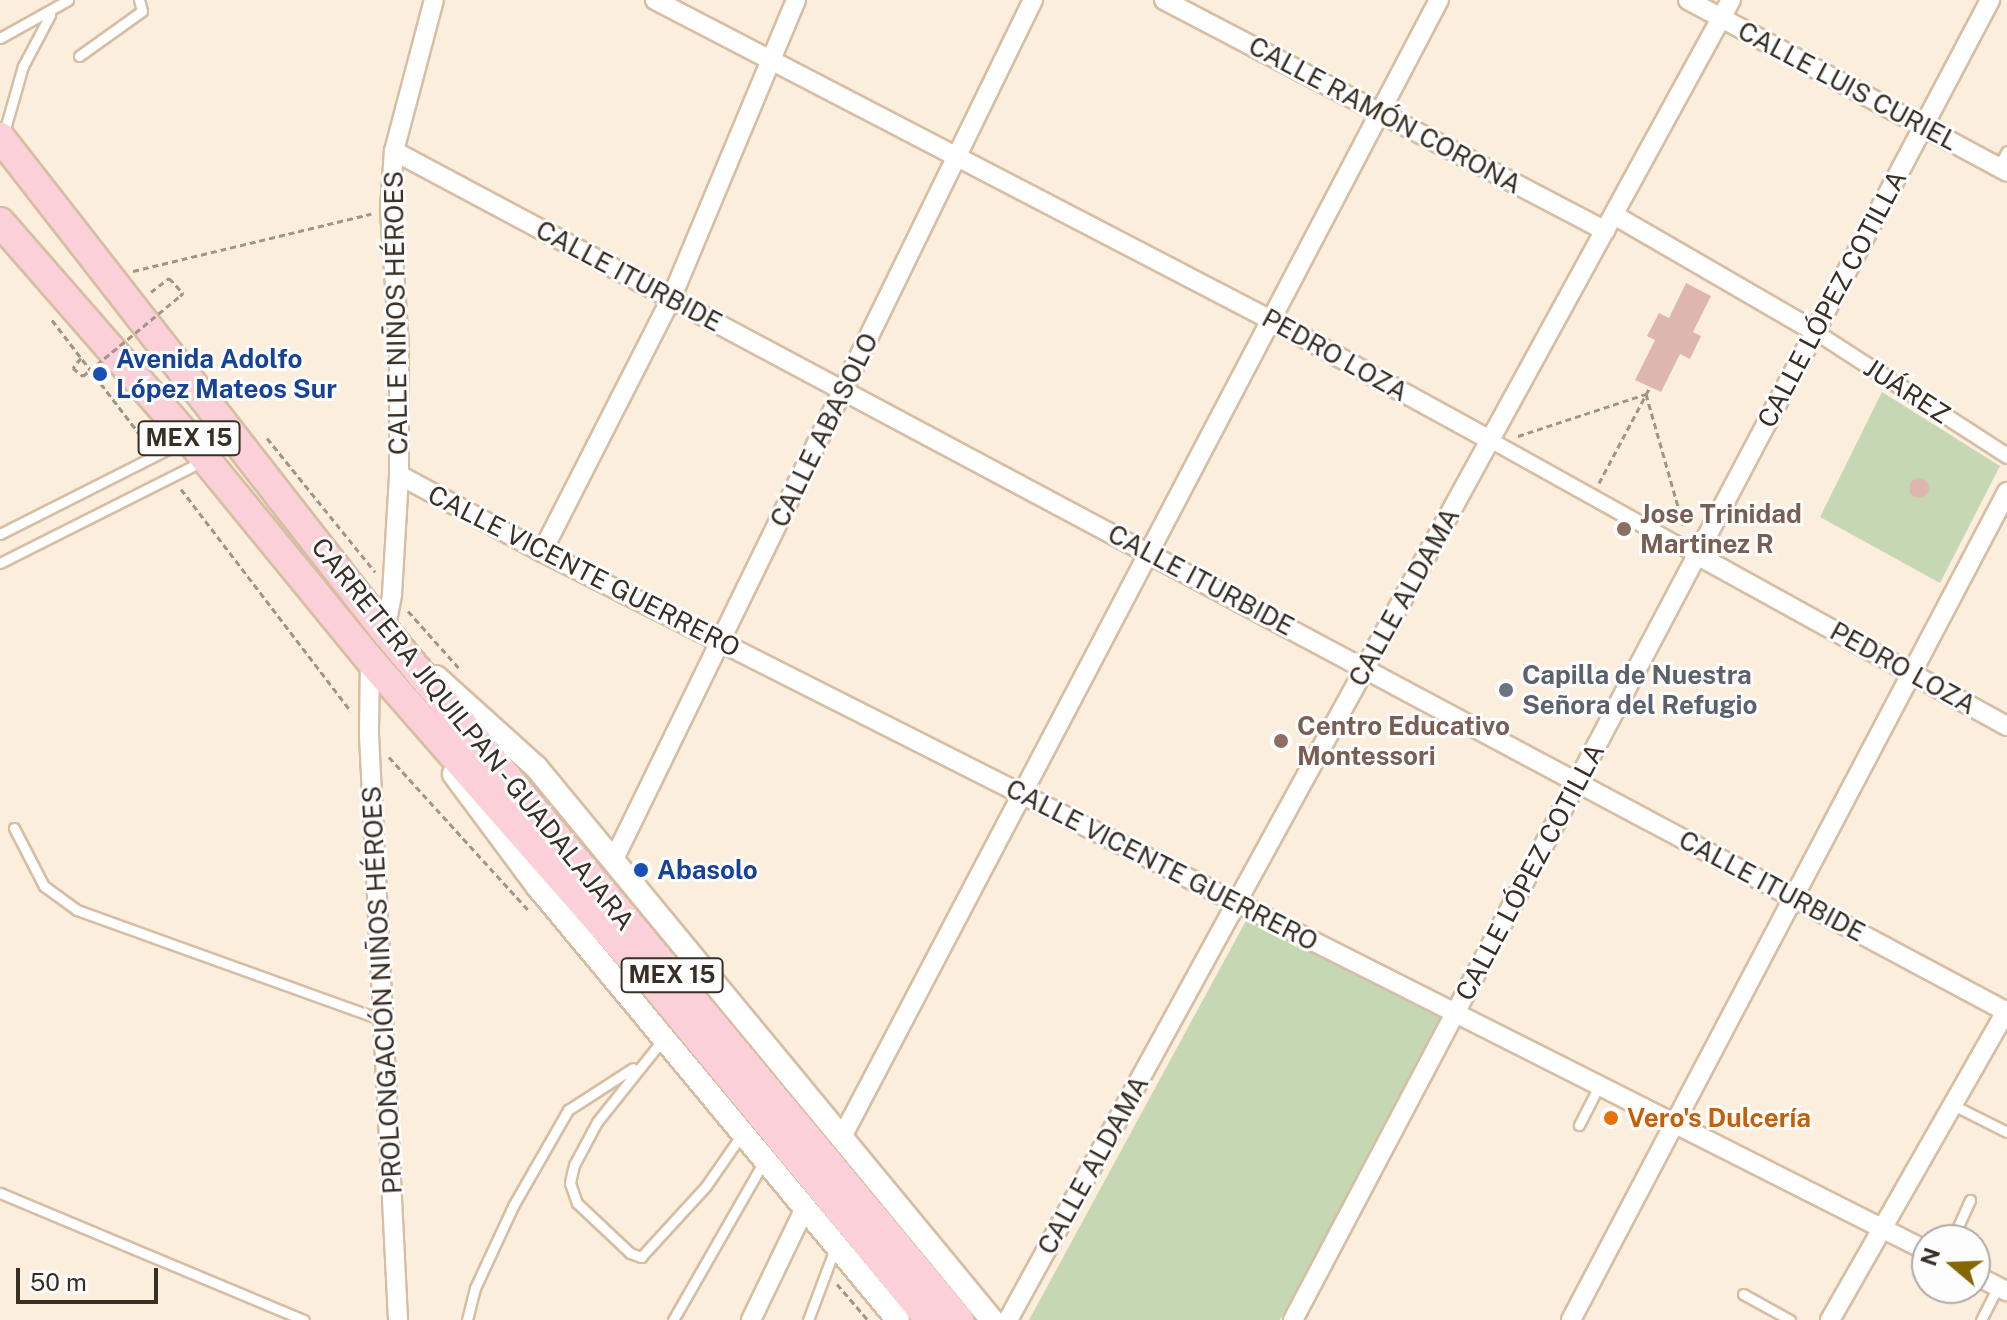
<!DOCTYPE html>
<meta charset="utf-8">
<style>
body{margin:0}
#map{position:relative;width:2007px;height:1320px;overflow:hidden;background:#fceedd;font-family:"Public Sans",sans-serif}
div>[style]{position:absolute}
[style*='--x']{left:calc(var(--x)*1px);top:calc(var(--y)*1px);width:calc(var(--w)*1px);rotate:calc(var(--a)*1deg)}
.green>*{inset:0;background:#c6d7b4}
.building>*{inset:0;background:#ddb7af}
.round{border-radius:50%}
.path>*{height:3px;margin-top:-1.5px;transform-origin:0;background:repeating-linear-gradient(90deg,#a19587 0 6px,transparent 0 10px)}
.roads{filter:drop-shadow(2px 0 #d6bea3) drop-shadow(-2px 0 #d6bea3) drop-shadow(0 2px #d6bea3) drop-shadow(0 -2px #d6bea3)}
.service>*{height:9px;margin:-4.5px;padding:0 4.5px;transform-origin:4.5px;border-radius:4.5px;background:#fff}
.pedestrian>*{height:14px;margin:-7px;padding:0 7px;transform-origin:7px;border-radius:7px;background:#fff}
.minor>*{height:18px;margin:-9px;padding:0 9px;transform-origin:9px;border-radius:9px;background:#fff}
.tertiary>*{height:22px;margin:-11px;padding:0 11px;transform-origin:11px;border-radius:11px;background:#fff}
.trunk>*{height:28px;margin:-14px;padding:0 14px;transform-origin:14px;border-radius:14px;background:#fcd0d8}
.path-bridge>*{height:3px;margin-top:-1.5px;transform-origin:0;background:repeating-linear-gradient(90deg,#a19587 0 6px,transparent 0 10px)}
.dots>*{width:22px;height:22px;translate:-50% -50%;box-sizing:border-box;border:4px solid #fdfdfd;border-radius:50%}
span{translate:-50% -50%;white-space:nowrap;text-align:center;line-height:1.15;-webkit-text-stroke:6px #fdfdfd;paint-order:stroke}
.shield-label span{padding:2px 6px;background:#fdfdfd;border:2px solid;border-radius:6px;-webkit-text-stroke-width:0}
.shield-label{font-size:24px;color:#382f24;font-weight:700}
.street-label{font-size:26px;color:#382f24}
.transit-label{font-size:26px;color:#164399;font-weight:700}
.left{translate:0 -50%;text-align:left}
.education-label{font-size:26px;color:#785e54;font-weight:700}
.worship-label{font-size:26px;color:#5b616d;font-weight:700}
.food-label{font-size:26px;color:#c56008;font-weight:700}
.north{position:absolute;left:1911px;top:1224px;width:80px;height:80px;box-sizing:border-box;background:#fdfdfd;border:2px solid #aeaba6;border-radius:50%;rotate:289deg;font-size:22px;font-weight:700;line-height:32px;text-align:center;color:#382f24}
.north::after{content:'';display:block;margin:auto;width:28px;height:36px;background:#866803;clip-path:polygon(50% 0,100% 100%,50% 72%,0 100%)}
.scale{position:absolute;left:16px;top:1268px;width:142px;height:36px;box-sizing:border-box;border:4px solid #382f24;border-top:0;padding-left:10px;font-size:24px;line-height:28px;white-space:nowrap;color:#382f24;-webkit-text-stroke:6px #fdfdfd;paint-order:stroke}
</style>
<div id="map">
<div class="green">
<div style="clip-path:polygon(1882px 392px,2000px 466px,1940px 583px,1820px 517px)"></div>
<div style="clip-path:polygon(1248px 917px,1442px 1017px,1280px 1320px,1029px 1320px)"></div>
</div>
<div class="building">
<div style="clip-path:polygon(1686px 283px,1711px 296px,1693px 332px,1701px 336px,1690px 359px,1680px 354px,1661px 392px,1635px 380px,1655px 340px,1647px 336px,1659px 313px,1669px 318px)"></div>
<div class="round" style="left:1909px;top:478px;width:20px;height:20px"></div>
</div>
<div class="path">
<div style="--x:133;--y:271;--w:245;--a:-13.5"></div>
<div style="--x:151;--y:292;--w:23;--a:-38"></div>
<div style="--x:169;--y:278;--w:21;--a:47"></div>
<div style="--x:183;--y:293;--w:4;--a:135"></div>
<div style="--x:52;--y:320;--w:156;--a:52.5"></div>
<div style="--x:81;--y:358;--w:13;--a:129"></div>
<div style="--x:73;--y:368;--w:13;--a:39"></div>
<div style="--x:83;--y:376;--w:8;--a:-40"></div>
<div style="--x:1518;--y:436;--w:135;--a:-18.2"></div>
<div style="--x:1646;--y:394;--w:138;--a:74.1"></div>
<div style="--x:267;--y:438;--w:172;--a:51.1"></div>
<div style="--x:1599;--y:483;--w:109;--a:-62"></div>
<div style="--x:181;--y:489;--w:280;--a:52.6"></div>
<div style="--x:408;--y:611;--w:76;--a:48.2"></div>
<div style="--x:389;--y:757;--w:208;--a:47.7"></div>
<div style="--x:837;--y:1284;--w:48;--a:49.3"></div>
</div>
<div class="roads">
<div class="service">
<div style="--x:0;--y:38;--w:78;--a:-29.2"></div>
<div style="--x:79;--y:56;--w:77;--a:-35.5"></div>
<div style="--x:142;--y:11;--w:11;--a:-105"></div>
<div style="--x:3;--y:136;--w:73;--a:-74.1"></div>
<div style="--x:23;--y:66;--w:58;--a:-62.1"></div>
<div style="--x:1998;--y:167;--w:18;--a:-61"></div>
<div style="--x:0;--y:534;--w:208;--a:-26.8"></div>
<div style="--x:0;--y:563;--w:227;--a:-26.7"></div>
<div style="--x:14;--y:828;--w:65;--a:62.7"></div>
<div style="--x:44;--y:886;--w:41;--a:36"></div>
<div style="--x:77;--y:910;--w:325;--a:19.8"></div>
<div style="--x:664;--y:1038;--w:107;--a:128.6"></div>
<div style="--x:597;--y:1122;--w:49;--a:118.1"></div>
<div style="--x:574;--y:1165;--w:18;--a:103"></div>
<div style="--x:570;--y:1183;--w:21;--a:71"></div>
<div style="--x:577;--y:1203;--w:73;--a:43.3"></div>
<div style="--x:630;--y:1253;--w:12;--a:20"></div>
<div style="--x:641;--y:1257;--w:96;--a:-47.5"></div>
<div style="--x:706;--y:1186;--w:63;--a:-55.3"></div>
<div style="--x:1953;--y:1105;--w:60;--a:26.6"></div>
<div style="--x:1579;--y:1125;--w:44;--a:-62.9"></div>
<div style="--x:0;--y:1193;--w:329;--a:22.7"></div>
<div style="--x:1952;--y:1240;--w:44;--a:-65.8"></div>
<div style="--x:1743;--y:1294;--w:54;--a:29"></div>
<div style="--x:467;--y:1320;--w:33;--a:-76"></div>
<div style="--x:475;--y:1288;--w:90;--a:-65.1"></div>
<div style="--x:513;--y:1206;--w:111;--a:-60.2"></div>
<div style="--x:568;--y:1110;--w:77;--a:-32.9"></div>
<div style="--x:673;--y:1320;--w:183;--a:-60.2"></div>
<div style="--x:808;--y:1320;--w:77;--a:-69.4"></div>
<div style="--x:1981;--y:1320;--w:37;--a:-63"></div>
</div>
<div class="pedestrian">
<div style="--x:1814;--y:331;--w:230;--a:32.9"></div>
<div style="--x:1490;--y:440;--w:237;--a:29.1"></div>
</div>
<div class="minor">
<div style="--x:655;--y:0;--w:694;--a:27.45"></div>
<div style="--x:1271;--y:320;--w:250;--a:28.7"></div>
<div style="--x:1164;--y:0;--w:498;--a:27.6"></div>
<div style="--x:1688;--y:0;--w:362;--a:28.3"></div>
<div style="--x:394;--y:151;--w:1828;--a:28.09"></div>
<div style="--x:1614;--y:215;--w:231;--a:30.1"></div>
<div style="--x:399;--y:475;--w:162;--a:28.3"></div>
<div style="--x:542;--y:552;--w:1551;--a:26.78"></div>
<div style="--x:542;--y:552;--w:284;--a:-63"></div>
<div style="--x:671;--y:299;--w:324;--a:-67.3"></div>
<div style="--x:1697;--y:555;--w:354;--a:28.9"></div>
<div style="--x:385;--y:631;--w:38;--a:-79"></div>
<div style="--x:392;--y:594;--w:119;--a:-86.6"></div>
<div style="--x:399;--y:475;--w:129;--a:-90"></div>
<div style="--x:399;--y:346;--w:137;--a:-93.8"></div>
<div style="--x:390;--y:209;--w:58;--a:-86.1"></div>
<div style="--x:394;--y:151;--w:156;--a:-75.2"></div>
<div style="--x:370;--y:660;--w:75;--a:90.8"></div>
<div style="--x:369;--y:735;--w:586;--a:87.16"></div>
<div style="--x:614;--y:859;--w:956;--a:-64"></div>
<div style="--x:842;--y:1137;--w:1284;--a:-62.3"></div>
<div style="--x:1975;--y:1275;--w:36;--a:27"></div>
<div style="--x:751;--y:1320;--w:122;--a:-64.3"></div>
<div style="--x:1008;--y:1320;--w:1505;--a:-61.29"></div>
<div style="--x:1293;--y:1320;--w:1493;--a:-62.16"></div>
<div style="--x:1571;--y:1320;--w:936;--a:-62.23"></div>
<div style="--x:1830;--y:1320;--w:357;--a:-60.3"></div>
</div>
<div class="tertiary">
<div style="--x:436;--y:677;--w:135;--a:42"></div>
<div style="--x:536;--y:767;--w:717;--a:50.49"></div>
<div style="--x:454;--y:774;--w:141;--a:53.4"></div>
<div style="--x:538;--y:887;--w:563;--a:50.26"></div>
</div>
<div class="trunk">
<div style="--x:0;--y:137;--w:626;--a:52.07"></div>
<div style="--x:385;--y:631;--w:897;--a:50.2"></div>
<div style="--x:0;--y:222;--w:288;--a:48.9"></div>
<div style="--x:189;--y:439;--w:286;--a:50.7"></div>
<div style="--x:370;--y:660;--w:429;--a:48.8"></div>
<div style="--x:653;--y:983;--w:436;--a:50.6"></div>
</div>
</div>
<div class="path-bridge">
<div style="--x:89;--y:371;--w:118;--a:-39.5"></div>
</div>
<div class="dots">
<div style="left:100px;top:374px;background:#1a4fb4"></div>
<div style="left:1624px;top:529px;background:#8d6e63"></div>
<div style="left:1506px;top:690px;background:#6b7280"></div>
<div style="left:1281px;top:741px;background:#8d6e63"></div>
<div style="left:641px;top:870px;background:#1a4fb4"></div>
<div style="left:1611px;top:1118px;background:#e8710a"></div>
</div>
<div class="shield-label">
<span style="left:189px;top:438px">MEX 15</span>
<span style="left:672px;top:975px">MEX 15</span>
</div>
<div class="street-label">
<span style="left:1848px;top:86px;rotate:28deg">CALLE LUIS CURIEL</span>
<span style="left:1385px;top:115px;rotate:28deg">CALLE RAMÓN CORONA</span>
<span style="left:629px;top:276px;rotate:28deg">CALLE ITURBIDE</span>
<span style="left:1832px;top:299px;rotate:-62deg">CALLE LÓPEZ COTILLA</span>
<span style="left:396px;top:313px;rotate:-91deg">CALLE NIÑOS HÉROES</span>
<span style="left:1335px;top:355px;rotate:29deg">PEDRO LOZA</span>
<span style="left:1907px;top:391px;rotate:33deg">JUÁREZ</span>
<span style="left:824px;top:430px;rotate:-64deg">CALLE ABASOLO</span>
<span style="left:584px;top:571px;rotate:27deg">CALLE VICENTE GUERRERO</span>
<span style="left:1201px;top:580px;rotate:28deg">CALLE ITURBIDE</span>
<span style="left:1404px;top:597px;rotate:-61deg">CALLE ALDAMA</span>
<span style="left:1903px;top:668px;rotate:29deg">PEDRO LOZA</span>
<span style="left:473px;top:734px;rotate:51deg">CARRETERA JIQUILPAN - GUADALAJARA</span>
<span style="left:1162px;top:865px;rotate:27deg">CALLE VICENTE GUERRERO</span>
<span style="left:1530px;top:872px;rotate:-62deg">CALLE LÓPEZ COTILLA</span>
<span style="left:1772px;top:886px;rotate:28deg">CALLE ITURBIDE</span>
<span style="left:382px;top:990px;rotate:-93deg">PROLONGACIÓN NIÑOS HÉROES</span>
<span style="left:1093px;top:1165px;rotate:-61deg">CALLE ALDAMA</span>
</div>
<div class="transit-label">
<span class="left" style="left:116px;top:374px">Avenida Adolfo<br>López Mateos Sur</span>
<span class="left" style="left:657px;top:870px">Abasolo</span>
</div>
<div class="education-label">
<span class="left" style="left:1640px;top:529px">Jose Trinidad<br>Martinez R</span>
<span class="left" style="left:1297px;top:741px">Centro Educativo<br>Montessori</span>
</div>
<div class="worship-label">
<span class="left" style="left:1522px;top:690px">Capilla de Nuestra<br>Señora del Refugio</span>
</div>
<div class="food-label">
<span class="left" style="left:1627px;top:1118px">Vero's Dulcería</span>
</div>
<div class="north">N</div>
<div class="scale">50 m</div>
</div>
